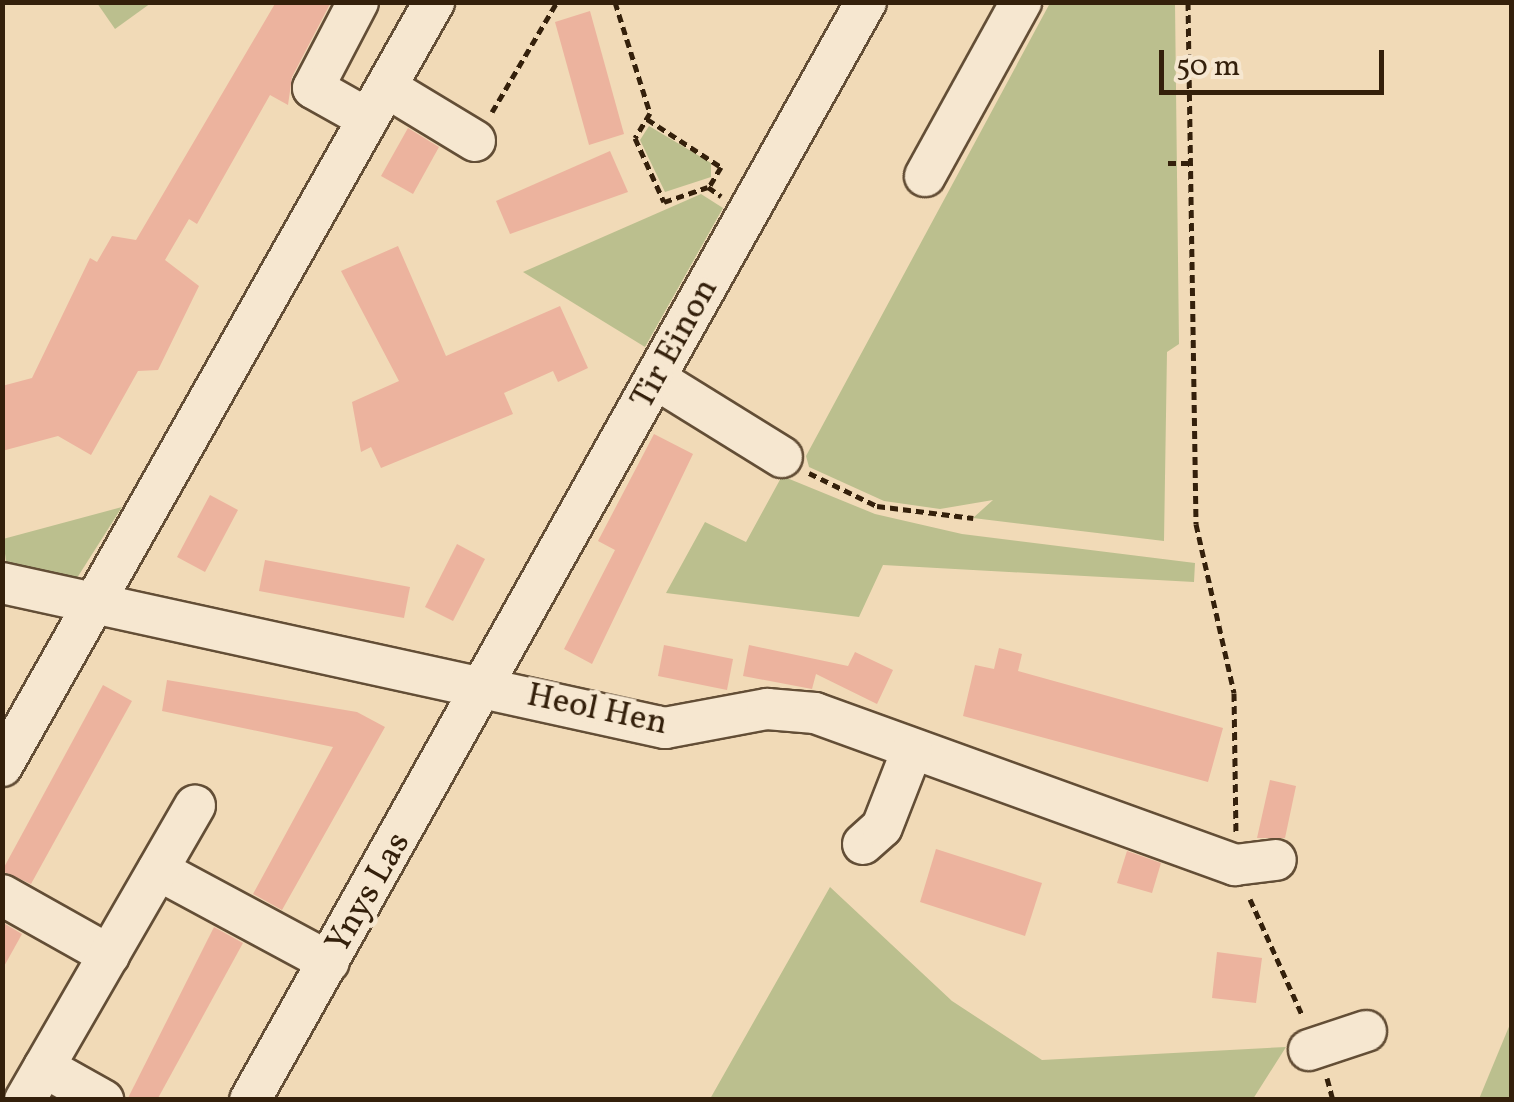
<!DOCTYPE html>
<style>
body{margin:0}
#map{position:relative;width:1514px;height:1102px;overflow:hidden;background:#f1dab7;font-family:Vollkorn,serif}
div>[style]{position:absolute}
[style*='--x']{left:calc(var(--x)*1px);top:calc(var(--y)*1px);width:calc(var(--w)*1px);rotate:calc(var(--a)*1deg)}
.green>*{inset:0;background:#bbbf8e}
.building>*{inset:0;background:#ecb39e}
.path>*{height:5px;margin-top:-2.5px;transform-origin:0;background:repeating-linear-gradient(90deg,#34200b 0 8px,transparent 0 13px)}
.roads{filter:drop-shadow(2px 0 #634e36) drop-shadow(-2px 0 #634e36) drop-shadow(0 2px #634e36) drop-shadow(0 -2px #634e36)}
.minor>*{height:40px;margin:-20px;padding:0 20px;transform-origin:20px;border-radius:20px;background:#f6e7d0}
span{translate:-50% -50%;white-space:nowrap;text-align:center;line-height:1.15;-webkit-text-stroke:9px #f6e7d0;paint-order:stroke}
.street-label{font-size:35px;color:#34200b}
.frame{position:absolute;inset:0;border:5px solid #34200b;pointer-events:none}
.scale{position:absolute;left:1159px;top:50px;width:225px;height:45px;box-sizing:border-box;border:5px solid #34200b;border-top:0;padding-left:12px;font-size:30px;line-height:35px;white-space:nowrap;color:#34200b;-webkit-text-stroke:8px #f6e7d0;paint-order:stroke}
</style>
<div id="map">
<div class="green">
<div style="clip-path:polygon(97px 3px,151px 3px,115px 29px)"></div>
<div style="clip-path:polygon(1050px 3px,1175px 3px,1179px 344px,1167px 352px,1164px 541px,973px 518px,993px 500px,940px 509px,884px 501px,809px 467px,806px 456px)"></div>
<div style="clip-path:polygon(649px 126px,711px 163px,711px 177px,665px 192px,640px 140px)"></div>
<div style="clip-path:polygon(701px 194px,723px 208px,645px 347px,523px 272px)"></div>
<div style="clip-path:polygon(782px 476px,875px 514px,962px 534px,1195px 563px,1194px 582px,883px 565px,859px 617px,666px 593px,705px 522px,746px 542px)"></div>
<div style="clip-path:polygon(122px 507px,77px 578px,7px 568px,3px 539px)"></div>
<div style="clip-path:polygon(830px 887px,952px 1001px,1042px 1060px,1286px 1047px,1253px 1099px,710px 1099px)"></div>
<div style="clip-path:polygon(1511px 1022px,1511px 1099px,1479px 1099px,1508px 1029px)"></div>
</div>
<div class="building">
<div style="clip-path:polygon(276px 2px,331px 2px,292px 77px,288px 105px,270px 95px,197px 224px,189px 219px,165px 260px,199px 286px,158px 370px,138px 371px,91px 455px,58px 436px,2px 451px,2px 386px,32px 378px,90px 258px,97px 262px,112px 236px,136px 240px)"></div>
<div style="clip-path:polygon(590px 11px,624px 134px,589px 145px,555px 22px)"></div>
<div style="clip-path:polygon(408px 128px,439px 147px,413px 194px,381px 176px)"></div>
<div style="clip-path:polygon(610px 151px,628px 192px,510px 234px,496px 201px)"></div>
<div style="clip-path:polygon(398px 246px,446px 356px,560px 306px,588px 368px,558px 382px,553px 371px,504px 393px,513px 414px,381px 468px,371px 447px,361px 452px,352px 402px,399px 381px,341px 271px)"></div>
<div style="clip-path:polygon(654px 434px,693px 454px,592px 664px,564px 649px,615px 550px,598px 541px)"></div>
<div style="clip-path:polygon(210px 495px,238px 510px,205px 572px,177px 557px)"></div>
<div style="clip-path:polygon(457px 544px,485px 559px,453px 621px,425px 607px)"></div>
<div style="clip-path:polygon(265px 560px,410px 587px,404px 618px,259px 591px)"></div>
<div style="clip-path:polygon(664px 645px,733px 659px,727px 690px,658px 676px)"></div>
<div style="clip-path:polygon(749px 645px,848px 666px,855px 652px,893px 670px,877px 704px,816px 674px,812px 689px,743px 676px)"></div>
<div style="clip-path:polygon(999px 648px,1022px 654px,1018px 671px,1223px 728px,1208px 782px,963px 716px,975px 665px,994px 669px)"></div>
<div style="clip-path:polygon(167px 680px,357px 712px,385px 727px,282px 910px,253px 894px,333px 747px,162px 711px)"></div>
<div style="clip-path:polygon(103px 685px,132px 701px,31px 884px,2px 871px)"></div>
<div style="clip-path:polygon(1270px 780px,1296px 786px,1285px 838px,1257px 838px)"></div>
<div style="clip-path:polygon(936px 849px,1042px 883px,1025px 936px,920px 902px)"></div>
<div style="clip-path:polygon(1127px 851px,1161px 863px,1152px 893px,1117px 883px)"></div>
<div style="clip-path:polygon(2px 922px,22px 934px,2px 970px)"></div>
<div style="clip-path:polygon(214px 927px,243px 943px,157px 1100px,127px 1100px)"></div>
<div style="clip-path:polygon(1217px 952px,1262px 958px,1256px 1003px,1212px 998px)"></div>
</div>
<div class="path">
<div style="--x:615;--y:2;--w:116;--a:72.5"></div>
<div style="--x:650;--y:113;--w:29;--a:121"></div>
<div style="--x:635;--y:138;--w:70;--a:65.6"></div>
<div style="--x:664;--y:202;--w:46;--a:-18.8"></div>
<div style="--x:708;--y:187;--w:16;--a:35"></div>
<div style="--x:1188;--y:2;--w:522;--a:89.12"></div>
<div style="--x:1196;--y:524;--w:173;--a:77.3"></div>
<div style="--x:1234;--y:693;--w:139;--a:89.2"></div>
<div style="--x:492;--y:112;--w:128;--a:-59.4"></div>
<div style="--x:647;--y:119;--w:88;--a:33"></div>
<div style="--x:721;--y:167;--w:23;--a:121"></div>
<div style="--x:1168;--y:163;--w:24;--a:0"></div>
<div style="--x:809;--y:473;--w:76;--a:25.9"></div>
<div style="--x:877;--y:506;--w:97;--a:7.1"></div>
<div style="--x:1250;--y:899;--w:129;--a:65.8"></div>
<div style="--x:1327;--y:1078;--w:23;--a:75"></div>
</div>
<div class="roads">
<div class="minor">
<div style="--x:358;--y:2;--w:97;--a:117.6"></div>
<div style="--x:313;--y:88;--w:63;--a:29.4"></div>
<div style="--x:386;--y:87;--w:104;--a:31.2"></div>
<div style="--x:925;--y:176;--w:199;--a:-61.1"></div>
<div style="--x:656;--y:379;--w:148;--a:31.8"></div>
<div style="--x:2;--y:583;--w:679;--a:12.34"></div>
<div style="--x:665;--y:728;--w:104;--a:-10.6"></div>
<div style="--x:767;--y:709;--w:48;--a:4.8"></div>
<div style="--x:815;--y:713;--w:447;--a:19.9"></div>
<div style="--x:1235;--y:865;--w:41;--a:-7"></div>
<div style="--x:2;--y:766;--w:878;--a:-60.51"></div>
<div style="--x:863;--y:844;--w:25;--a:-42"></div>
<div style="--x:882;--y:827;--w:83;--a:-68.7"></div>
<div style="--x:158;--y:870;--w:194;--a:28.3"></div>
<div style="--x:2;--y:895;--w:123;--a:29.3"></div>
<div style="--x:1309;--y:1050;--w:60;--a:-18.4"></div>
<div style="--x:44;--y:1067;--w:68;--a:29.2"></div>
<div style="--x:25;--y:1100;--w:340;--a:-60"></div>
<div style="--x:250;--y:1100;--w:1259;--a:-60.71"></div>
</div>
</div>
<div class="street-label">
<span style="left:675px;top:344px;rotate:-61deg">Tir Einon</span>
<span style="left:597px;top:710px;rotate:12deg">Heol Hen</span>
<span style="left:369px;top:893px;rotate:-60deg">Ynys Las</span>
</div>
<div class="frame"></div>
<div class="scale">50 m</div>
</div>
